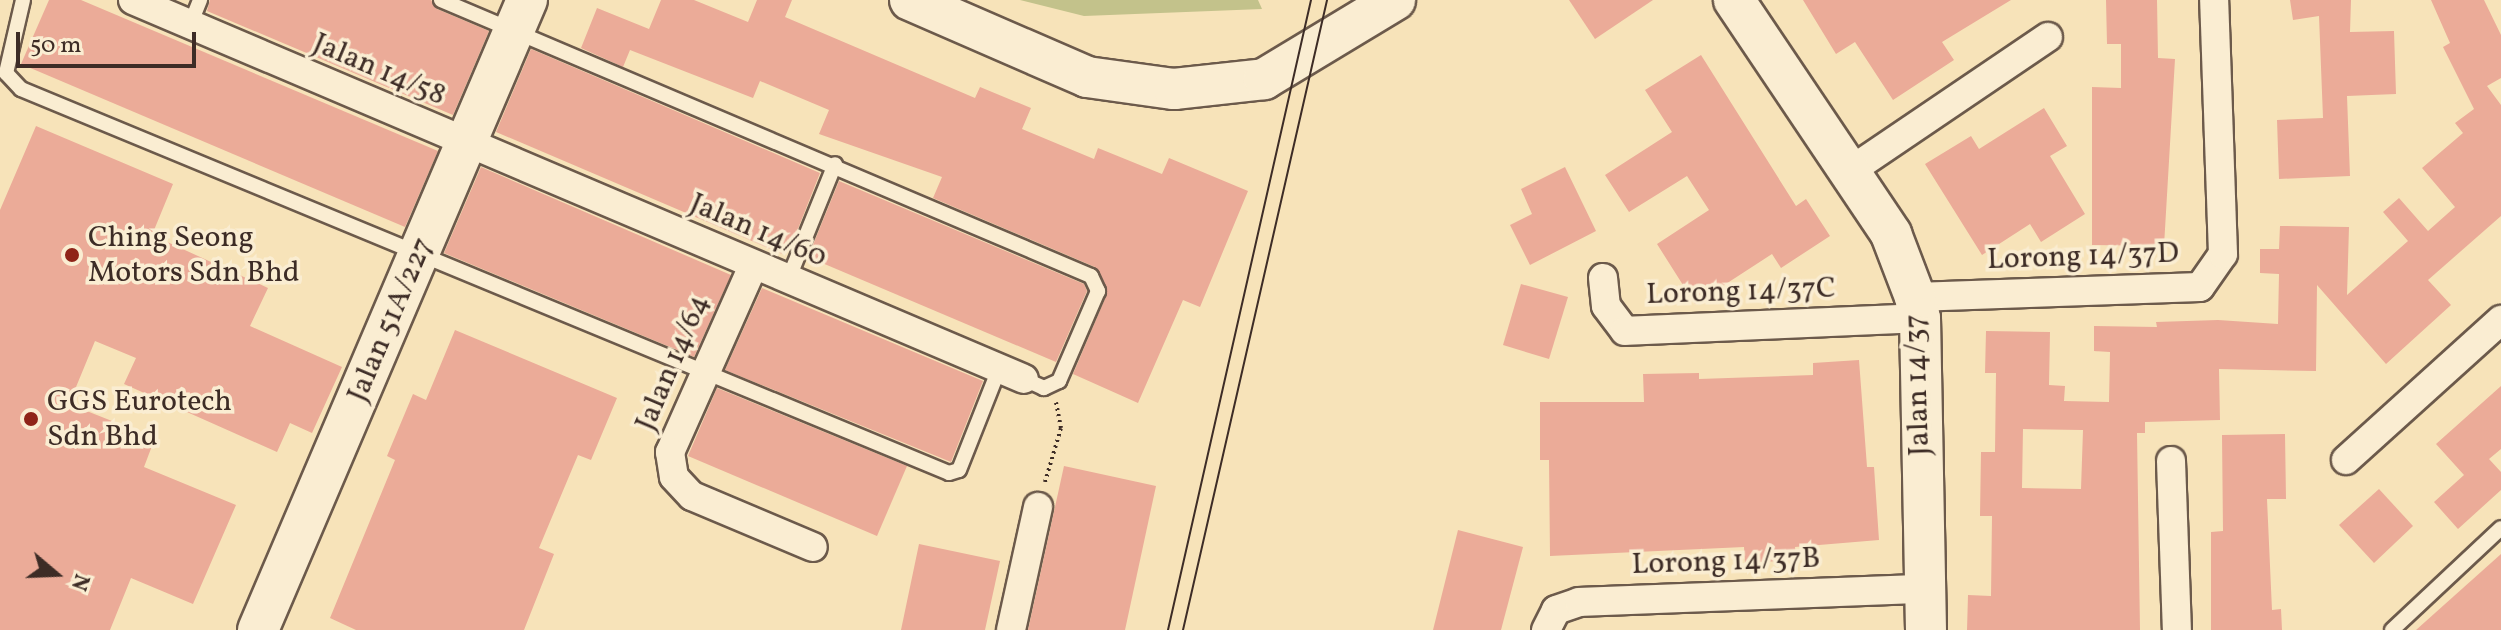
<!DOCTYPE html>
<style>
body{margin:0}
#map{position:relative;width:2501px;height:630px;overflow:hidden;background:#f7e3b9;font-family:Vollkorn,serif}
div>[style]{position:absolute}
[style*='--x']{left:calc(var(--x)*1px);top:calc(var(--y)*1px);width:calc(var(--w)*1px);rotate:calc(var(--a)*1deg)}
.green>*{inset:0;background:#c3c28b}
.building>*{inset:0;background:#ebab98}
.path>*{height:4px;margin-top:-2px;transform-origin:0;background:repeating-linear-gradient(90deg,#3d2c26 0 2px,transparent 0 6px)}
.roads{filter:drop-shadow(2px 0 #6c5a4b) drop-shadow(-2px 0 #6c5a4b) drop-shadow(0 2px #6c5a4b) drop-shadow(0 -2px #6c5a4b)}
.lane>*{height:14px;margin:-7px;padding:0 7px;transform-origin:7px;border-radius:7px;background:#faedd2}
.street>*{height:28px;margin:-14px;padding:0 14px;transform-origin:14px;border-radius:14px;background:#faedd2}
.secondary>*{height:40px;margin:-20px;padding:0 20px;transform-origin:20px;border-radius:20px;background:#faedd2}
.tram>*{height:2px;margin:-1px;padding:0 1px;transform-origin:1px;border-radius:1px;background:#3d2c26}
.dots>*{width:22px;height:22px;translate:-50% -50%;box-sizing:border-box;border:4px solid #faedd2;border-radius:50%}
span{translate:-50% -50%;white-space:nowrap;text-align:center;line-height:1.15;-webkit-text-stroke:7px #faedd2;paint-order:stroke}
.street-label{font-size:30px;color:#3d2c26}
.poi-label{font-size:30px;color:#3d2c26}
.left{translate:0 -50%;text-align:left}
.north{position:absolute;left:16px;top:534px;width:80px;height:80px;-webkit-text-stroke:6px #faedd2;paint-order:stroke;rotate:109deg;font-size:22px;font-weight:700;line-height:32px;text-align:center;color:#3d2c26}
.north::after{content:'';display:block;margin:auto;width:28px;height:36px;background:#3d2c26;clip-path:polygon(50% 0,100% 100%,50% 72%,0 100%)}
.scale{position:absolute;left:16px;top:32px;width:180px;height:36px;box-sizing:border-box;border:4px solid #3d2c26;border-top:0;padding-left:10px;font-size:24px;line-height:28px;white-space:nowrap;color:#3d2c26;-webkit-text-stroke:6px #faedd2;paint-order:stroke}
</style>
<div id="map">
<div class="green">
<div style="clip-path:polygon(1020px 0,1258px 0,1262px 9px,1084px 16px)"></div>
</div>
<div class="building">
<div style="clip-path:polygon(49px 0,81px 0,438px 151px,405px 227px,21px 64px)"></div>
<div style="clip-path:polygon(210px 0,431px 0,437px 9px,489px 31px,453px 115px,207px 11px)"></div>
<div style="clip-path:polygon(661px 0,694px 0,748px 22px,757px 0,792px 0,785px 17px,975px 98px,980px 87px,1031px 108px,1022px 129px,1094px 159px,1098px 148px,1162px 174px,1169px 158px,1248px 191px,1200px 307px,1183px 300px,1138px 403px,1073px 374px,1107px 294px,1095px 267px,933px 198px,942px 177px,819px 134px,829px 110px,760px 81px,753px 98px,630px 50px,623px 67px,581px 48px,597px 8px,649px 29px)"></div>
<div style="clip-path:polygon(1569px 0,1653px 0,1595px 39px)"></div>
<div style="clip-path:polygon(1803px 0,2011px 0,1942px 42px,1954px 60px,1893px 100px,1855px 42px,1836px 54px)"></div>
<div style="clip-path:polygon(2106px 0,2157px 0,2158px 58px,2175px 59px,2164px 246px,2092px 245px,2092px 87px,2121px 88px,2121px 44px,2107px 44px)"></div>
<div style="clip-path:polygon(2290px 0,2351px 0,2350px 32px,2394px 31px,2396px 94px,2347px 96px,2350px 176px,2279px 179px,2277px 120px,2323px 118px,2319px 16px,2293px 20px)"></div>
<div style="clip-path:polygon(evenodd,2431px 0,2484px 0,2501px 35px,2501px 78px,2487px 86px,2501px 105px,2501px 216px,2428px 280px,2451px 305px,2386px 364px,2317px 285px,2316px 371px,2219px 369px,2220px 420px,2145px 422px,2145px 433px,2137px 433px,2140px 630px,1967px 630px,1968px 595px,1991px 596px,1992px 516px,1980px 516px,1981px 452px,1995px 452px,1996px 373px,1985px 373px,1986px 331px,2050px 332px,2049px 385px,2065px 386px,2064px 401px,2109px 402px,2110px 352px,2094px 351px,2094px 326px,2157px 327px,2156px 322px,2218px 320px,2278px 324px,2279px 274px,2260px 273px,2260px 249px,2279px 249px,2280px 226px,2349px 227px,2347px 295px,2408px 241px,2383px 212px,2399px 198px,2428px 231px,2455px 207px,2422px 168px,2463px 133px,2455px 123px,2474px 109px,2443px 47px,2450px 43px,2431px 0,2023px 429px,2083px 430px,2081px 489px,2022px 488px,2023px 429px)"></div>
<div style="clip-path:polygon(531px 49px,820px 173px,790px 249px,785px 247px,782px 254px,496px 132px)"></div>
<div style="clip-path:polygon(1701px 55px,1796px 206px,1806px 199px,1830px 236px,1781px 268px,1772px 254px,1695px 304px,1657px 244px,1709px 210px,1687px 176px,1629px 212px,1605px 175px,1672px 132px,1645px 90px)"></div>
<div style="clip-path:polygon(2044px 108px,2067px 146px,2050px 156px,2085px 214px,2041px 242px,2030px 224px,1982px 255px,1925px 164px,1971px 136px,1979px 149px)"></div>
<div style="clip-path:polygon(36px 126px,173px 184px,152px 235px,268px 288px,250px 326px,342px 367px,312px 433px,290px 423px,277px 452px,124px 384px,136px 358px,95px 341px,69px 404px,155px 438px,144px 467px,236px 505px,193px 604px,131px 578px,110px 630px,0 630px,0 210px)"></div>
<div style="clip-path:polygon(481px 167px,731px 275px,694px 357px,444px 253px)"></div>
<div style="clip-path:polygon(1565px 167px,1596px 231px,1530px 265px,1510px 225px,1532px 214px,1521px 189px)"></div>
<div style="clip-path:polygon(839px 181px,1084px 284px,1087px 291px,1056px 362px,808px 257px)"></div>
<div style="clip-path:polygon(1521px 284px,1568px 297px,1549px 359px,1503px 345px)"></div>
<div style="clip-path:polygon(762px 288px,983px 381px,951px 462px,725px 370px)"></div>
<div style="clip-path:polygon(455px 330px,617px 398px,591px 460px,578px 455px,539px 548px,554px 554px,524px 630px,356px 630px,330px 618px,395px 460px,387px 456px,413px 394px,426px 400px)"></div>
<div style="clip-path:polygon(1859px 360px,1867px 467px,1874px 467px,1879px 540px,1795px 547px,1796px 560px,1745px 563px,1744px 547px,1550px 556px,1549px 460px,1540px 460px,1540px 402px,1644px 402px,1643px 374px,1699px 373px,1699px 379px,1813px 375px,1813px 363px)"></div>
<div style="clip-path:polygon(2501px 386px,2501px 449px,2489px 459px,2501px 472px,2501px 490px,2458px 529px,2434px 502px,2464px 475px,2436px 444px)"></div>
<div style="clip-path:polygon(717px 388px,907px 466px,877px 536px,688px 456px)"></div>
<div style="clip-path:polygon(2285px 434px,2286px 499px,2267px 499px,2272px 610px,2281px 609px,2282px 630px,2211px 630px,2211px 532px,2223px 531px,2222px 435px)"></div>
<div style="clip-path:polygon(1064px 466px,1156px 486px,1125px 630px,1028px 630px)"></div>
<div style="clip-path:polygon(2379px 489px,2413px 526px,2374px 563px,2339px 525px)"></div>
<div style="clip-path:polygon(1458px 530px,1523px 547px,1501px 630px,1433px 630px)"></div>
<div style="clip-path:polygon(919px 544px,1000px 561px,985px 630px,901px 630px)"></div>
<div style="clip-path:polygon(2501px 554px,2501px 630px,2416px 630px)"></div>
</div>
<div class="path">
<div style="--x:1045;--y:482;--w:56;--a:-73.5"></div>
<div style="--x:1061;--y:428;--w:26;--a:-101"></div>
</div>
<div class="roads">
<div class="lane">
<div style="--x:23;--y:0;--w:75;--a:103.1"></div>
<div style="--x:6;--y:73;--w:22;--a:47"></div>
<div style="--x:21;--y:89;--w:1004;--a:22.48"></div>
<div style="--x:949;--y:473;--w:10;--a:-17"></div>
<div style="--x:959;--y:470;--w:109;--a:-68.4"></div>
<div style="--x:441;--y:0;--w:706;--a:23.01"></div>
<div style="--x:1091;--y:276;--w:17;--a:65"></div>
<div style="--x:1098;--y:291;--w:98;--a:113.4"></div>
<div style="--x:1059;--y:381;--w:17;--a:155"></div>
<div style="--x:1044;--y:388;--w:22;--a:-156"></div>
<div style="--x:190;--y:25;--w:27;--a:-68"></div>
<div style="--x:788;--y:280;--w:125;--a:-67.9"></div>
<div style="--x:2392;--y:630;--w:149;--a:-43.1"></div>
</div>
<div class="street">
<div style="--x:133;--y:0;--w:968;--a:23.04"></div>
<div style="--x:1850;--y:171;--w:239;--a:-34.1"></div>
<div style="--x:753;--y:266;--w:204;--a:114"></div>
<div style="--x:670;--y:452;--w:25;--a:81"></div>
<div style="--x:674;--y:477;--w:26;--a:47"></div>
<div style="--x:692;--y:496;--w:131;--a:22.9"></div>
<div style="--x:1603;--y:278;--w:28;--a:84"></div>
<div style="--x:1606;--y:306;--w:31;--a:53"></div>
<div style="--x:1625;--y:331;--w:295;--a:-2.5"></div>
<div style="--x:1915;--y:297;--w:285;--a:-2"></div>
<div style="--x:2200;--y:287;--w:40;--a:-55.1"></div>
<div style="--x:2223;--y:254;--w:254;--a:-92"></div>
<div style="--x:2346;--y:460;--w:209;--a:-42.1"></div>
<div style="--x:2171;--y:461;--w:169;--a:88"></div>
<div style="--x:1011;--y:630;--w:126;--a:-77.6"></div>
<div style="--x:1546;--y:630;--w:22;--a:-63"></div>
<div style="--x:1556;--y:610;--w:24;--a:-19"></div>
<div style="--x:1579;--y:602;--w:344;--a:-2.2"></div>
</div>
<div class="secondary">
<div style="--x:910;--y:0;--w:193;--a:23.5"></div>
<div style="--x:1087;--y:77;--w:88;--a:7.9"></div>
<div style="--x:1174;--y:89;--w:91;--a:-6.3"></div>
<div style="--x:1264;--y:79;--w:153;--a:-31.1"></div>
<div style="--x:1734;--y:0;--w:282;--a:56.1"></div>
<div style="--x:1891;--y:234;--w:67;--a:69.1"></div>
<div style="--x:1915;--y:297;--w:22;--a:77"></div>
<div style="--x:1920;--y:318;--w:312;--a:88.9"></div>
<div style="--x:258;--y:630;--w:685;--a:-66.88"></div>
</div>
</div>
<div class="tram">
<div style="--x:1168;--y:630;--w:646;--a:-77.21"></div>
<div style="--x:1183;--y:630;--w:646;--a:-77.12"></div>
</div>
<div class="dots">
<div style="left:72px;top:255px;background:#8f2418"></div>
<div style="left:31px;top:419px;background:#8f2418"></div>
</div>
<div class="street-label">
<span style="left:379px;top:70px;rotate:23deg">Jalan 14/58</span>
<span style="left:758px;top:231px;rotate:23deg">Jalan 14/60</span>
<span style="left:2083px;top:257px;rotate:-2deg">Lorong 14/37D</span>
<span style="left:1741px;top:292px;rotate:-2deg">Lorong 14/37C</span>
<span style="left:391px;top:320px;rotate:-67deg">Jalan 51A/227</span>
<span style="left:673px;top:363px;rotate:-67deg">Jalan 14/64</span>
<span style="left:1918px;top:385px;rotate:-92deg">Jalan 14/37</span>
<span style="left:1726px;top:562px;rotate:-2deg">Lorong 14/37B</span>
</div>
<div class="poi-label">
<span class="left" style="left:88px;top:255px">Ching Seong<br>Motors Sdn Bhd</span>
<span class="left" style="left:47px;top:419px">GGS Eurotech<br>Sdn Bhd</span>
</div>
<div class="north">N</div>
<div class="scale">50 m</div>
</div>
